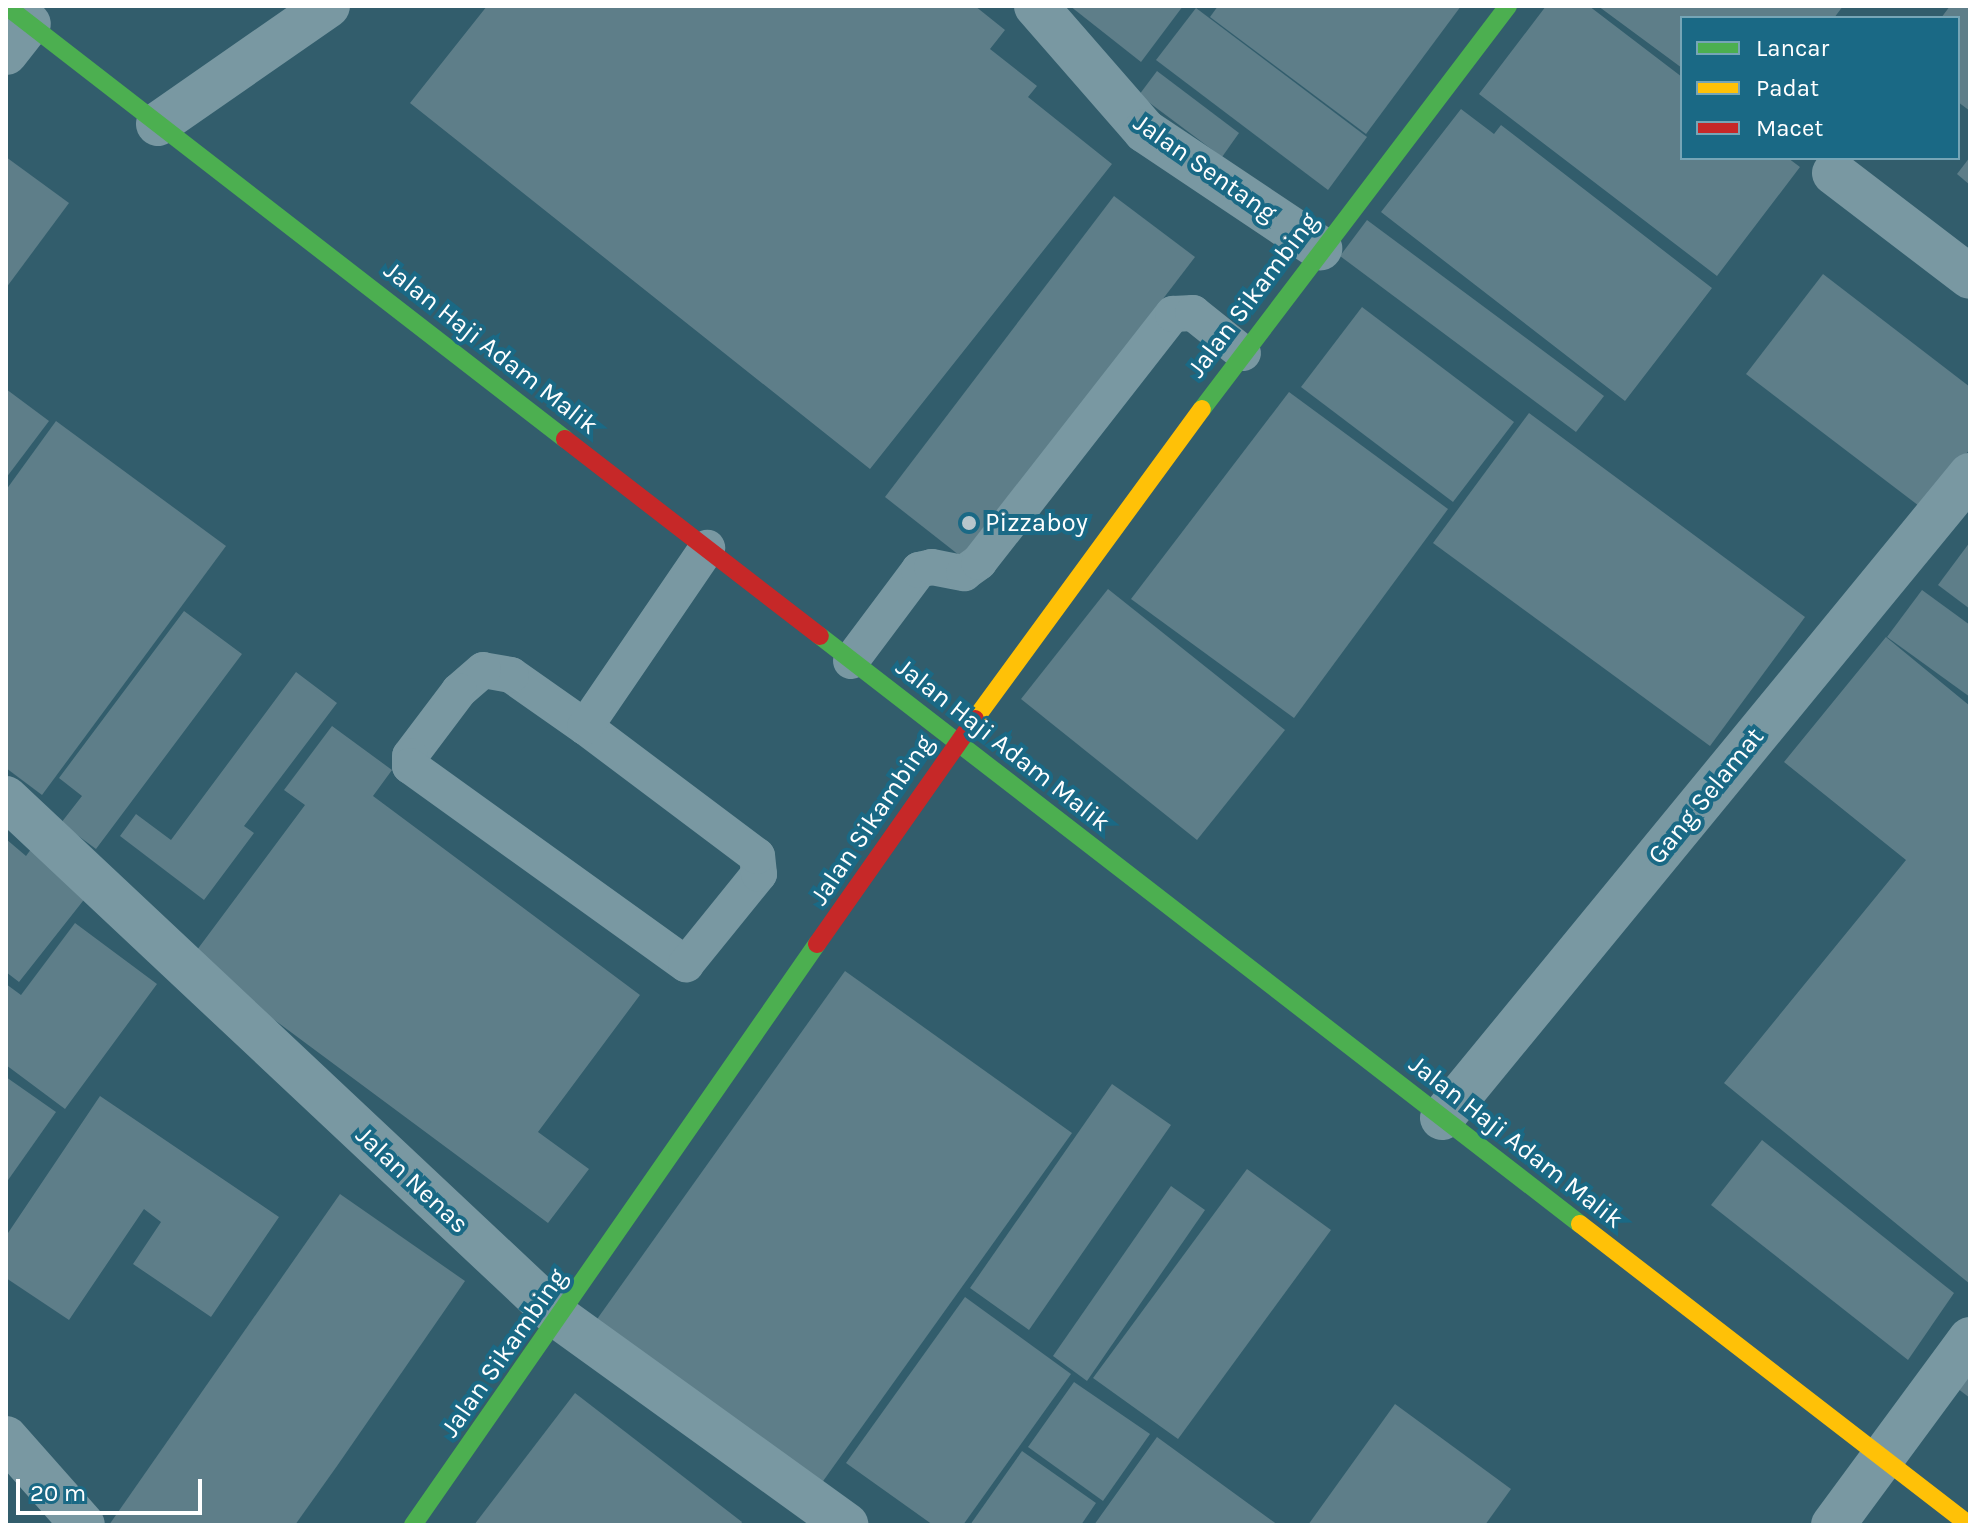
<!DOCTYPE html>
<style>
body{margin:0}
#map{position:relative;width:1976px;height:1531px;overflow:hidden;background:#325d6c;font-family:Karla,sans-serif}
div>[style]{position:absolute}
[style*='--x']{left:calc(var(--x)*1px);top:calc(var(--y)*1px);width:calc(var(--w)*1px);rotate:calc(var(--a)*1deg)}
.building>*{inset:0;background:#5e7e89}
.lane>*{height:36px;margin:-18px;padding:0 18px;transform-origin:18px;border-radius:18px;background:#7998a2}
.street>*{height:44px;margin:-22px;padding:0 22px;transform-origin:22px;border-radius:22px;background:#7998a2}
.fast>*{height:18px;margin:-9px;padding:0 9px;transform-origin:9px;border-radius:9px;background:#4caf50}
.slow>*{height:18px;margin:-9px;padding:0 9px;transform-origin:9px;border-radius:9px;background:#ffc107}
.jam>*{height:18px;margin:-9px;padding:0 9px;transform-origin:9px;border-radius:9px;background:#c62828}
.dots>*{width:22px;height:22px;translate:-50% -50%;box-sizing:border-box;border:4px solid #1a6985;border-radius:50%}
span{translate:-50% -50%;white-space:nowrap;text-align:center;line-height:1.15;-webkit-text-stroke:8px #1a6985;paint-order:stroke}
.street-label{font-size:26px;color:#fff}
.poi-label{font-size:26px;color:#fff}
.left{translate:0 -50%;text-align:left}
.frame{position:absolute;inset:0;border:8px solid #fff;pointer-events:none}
.legend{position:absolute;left:1680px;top:16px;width:280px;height:144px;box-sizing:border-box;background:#1a6985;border:2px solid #76a5b6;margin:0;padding:10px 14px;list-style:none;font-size:24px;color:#fff}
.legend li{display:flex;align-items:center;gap:16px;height:40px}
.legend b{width:40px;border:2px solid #76a5b6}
.scale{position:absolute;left:16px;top:1479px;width:186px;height:36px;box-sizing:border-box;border:4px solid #fff;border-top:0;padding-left:10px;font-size:24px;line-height:28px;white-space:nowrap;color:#fff;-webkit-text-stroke:6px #1a6985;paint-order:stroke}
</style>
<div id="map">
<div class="building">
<div style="clip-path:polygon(487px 6px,975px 6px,1005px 30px,990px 49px,1037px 86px,1028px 97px,1112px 164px,870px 469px,410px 103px)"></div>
<div style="clip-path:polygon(1070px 6px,1183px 6px,1141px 62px)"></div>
<div style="clip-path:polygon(1218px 6px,1461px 6px,1366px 134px,1210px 17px)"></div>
<div style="clip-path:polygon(1546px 6px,1589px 6px,1682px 77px,1682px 158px,1788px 158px,1800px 167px,1717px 276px,1479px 94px)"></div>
<div style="clip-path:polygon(1598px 6px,1843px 6px,1834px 18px,1682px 18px,1682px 68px)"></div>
<div style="clip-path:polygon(1950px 6px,1970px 6px,1970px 111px,1958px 102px,1958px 18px,1941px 18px)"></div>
<div style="clip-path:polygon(1196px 8px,1367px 137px,1328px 190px,1156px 60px)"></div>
<div style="clip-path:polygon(1157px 71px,1239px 133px,1222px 157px,1139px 95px)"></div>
<div style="clip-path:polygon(1461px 109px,1494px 134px,1501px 125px,1712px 288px,1625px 401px,1381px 212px)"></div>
<div style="clip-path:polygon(6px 157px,69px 203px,6px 288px)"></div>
<div style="clip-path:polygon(1970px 157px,1970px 185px,1957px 174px)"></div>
<div style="clip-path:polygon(1114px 196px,1195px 257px,964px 559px,885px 497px)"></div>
<div style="clip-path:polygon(1367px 220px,1604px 396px,1576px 432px,1340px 256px)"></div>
<div style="clip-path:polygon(1823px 274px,1970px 387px,1970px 449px,1923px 509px,1746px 374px)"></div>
<div style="clip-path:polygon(1362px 307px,1514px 422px,1453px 502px,1301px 387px)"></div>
<div style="clip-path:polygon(6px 389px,49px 421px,6px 478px)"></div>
<div style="clip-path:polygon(1289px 392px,1448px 509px,1294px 718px,1131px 599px)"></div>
<div style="clip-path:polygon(1529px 413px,1805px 617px,1710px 746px,1433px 543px)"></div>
<div style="clip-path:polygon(56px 421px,226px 546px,42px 795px,6px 768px,6px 490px)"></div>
<div style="clip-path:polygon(1970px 542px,1970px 609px,1938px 585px)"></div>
<div style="clip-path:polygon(1108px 589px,1285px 730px,1197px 840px,1021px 699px)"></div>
<div style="clip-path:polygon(1922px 590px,1970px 625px,1970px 697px,1887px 637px)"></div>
<div style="clip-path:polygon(184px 611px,242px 654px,96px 849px,61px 823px,82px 796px,59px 778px)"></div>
<div style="clip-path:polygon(1886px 637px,1970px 706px,1970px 1284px,1724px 1083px,1906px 860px,1784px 762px)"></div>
<div style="clip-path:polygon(296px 672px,337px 703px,244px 826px,254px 833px,204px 900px,120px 836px,136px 814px,171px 840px)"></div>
<div style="clip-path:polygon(332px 726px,392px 770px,373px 796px,640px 995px,538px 1132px,589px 1169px,548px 1223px,191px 958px,305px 805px,284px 790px)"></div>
<div style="clip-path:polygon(6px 839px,26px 856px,37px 841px,94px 887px,19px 982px,6px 972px)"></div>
<div style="clip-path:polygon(75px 923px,157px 984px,65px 1109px,6px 1065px,6px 984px,21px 995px)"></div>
<div style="clip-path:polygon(845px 971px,1072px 1133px,821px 1484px,595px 1322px)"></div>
<div style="clip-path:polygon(6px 1077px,56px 1112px,6px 1183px)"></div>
<div style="clip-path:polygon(1112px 1084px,1171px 1125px,1029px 1330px,970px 1288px)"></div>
<div style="clip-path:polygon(100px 1096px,279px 1217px,211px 1317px,133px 1264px,161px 1222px,144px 1209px,69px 1320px,6px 1278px,6px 1236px)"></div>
<div style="clip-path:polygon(1762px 1140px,1954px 1293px,1908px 1360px,1711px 1205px)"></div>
<div style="clip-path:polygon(1247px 1169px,1331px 1230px,1178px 1439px,1093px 1378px)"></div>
<div style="clip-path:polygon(1171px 1186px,1205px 1210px,1087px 1381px,1053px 1356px)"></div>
<div style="clip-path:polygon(340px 1194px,465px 1281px,337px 1466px,295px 1525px,109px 1525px)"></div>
<div style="clip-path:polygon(965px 1297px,1071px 1374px,963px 1525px,933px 1525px,846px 1463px)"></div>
<div style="clip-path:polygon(1970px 1364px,1970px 1398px,1953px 1385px)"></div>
<div style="clip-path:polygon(1074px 1382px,1150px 1434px,1103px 1501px,1028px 1447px)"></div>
<div style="clip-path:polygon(575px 1393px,742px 1522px,740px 1525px,474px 1525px)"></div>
<div style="clip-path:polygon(1395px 1404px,1511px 1489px,1485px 1525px,1308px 1525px)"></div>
<div style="clip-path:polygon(1157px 1437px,1249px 1504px,1278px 1525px,1094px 1525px)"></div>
<div style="clip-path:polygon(1022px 1451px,1096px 1503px,1081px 1525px,970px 1525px)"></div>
</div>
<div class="lane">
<div style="--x:851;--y:661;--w:114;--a:-53.2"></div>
<div style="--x:919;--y:570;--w:13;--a:-13"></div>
<div style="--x:932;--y:567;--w:33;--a:11"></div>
<div style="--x:964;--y:573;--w:19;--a:-36"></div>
<div style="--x:979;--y:562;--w:315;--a:-52"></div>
<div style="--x:1173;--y:314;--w:20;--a:-3"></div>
<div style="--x:1193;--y:313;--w:64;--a:38.7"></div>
<div style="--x:585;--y:727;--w:90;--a:-144.9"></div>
<div style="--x:511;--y:675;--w:28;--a:-170"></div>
<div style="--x:483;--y:670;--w:32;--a:139"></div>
<div style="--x:459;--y:691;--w:81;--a:127"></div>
<div style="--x:410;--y:756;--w:10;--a:90"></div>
<div style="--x:410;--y:766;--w:340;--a:35.7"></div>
<div style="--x:686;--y:964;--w:116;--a:-51"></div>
<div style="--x:759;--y:874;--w:18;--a:-96"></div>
<div style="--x:757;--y:856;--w:215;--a:-143.1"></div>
<div style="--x:585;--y:727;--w:217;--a:-55.7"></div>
</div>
<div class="street">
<div style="--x:1036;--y:6;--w:166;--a:48.9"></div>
<div style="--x:1145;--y:131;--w:211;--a:33.8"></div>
<div style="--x:6;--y:53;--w:37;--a:-52"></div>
<div style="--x:158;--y:124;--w:207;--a:-34.8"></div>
<div style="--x:1834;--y:173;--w:171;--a:37.4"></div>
<div style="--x:6;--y:798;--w:761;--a:43.19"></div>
<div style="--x:561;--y:1319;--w:352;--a:35.8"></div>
<div style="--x:1442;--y:1118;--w:832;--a:-50.61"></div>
<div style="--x:6;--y:1438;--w:116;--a:48.5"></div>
<div style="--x:1833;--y:1525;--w:231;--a:-53.6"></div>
</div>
<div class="fast">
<div style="--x:6;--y:6;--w:707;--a:37.76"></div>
<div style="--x:1202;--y:409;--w:506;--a:-52.79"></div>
<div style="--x:820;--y:636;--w:961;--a:37.73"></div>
<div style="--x:413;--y:1525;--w:708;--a:-55.19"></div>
</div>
<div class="slow">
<div style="--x:975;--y:719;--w:384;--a:-53.8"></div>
<div style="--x:1580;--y:1224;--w:492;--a:37.7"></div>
</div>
<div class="jam">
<div style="--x:565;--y:439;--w:322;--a:37.7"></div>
<div style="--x:817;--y:944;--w:275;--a:-54.9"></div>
</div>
<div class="dots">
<div style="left:969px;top:523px;background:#b7c6cc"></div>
</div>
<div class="street-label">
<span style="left:1205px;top:168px;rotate:35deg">Jalan Sentang</span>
<span style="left:1253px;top:295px;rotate:-53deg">Jalan Sikambing</span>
<span style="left:491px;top:348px;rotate:38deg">Jalan Haji Adam Malik</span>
<span style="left:1003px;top:745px;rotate:38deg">Jalan Haji Adam Malik</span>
<span style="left:1706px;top:796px;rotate:-51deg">Gang Selamat</span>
<span style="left:872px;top:820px;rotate:-56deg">Jalan Sikambing</span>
<span style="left:1516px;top:1142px;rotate:38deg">Jalan Haji Adam Malik</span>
<span style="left:412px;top:1180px;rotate:43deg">Jalan Nenas</span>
<span style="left:504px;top:1353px;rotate:-55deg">Jalan Sikambing</span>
</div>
<div class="poi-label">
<span class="left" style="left:985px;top:523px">Pizzaboy</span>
</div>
<div class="frame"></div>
<ul class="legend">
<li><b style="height:10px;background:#4caf50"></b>Lancar</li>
<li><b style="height:10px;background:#ffc107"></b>Padat</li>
<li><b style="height:10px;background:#c62828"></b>Macet</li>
</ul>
<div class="scale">20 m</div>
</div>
